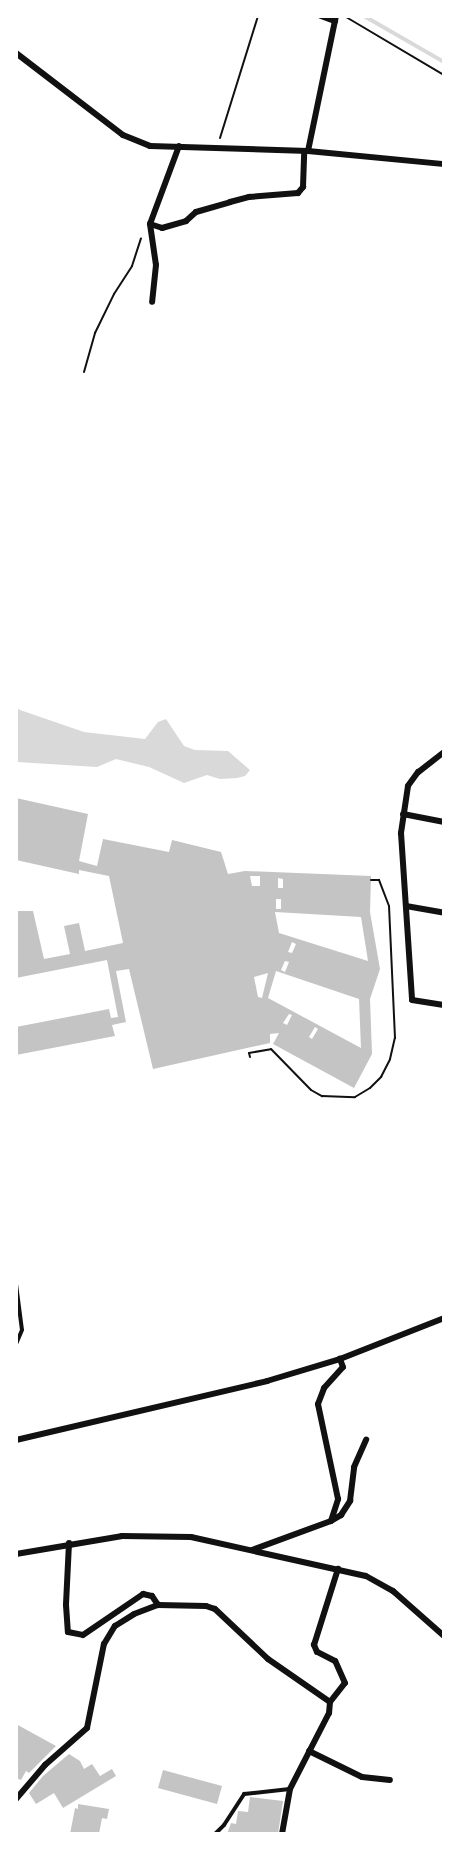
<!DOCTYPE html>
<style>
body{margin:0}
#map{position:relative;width:460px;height:1850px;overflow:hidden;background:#fff;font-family:Jost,sans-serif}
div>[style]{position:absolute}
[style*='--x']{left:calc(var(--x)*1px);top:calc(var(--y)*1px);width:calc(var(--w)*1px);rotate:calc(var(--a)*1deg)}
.water>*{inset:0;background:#d9d9d9}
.stream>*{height:4px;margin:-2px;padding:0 2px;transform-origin:2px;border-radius:2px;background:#d9d9d9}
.building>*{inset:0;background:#c4c4c4}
.path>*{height:2px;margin:-1px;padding:0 1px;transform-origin:1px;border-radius:1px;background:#111}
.service>*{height:4px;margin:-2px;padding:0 2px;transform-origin:2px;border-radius:2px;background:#111}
.minor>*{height:6px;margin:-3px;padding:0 3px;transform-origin:3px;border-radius:3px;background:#111}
span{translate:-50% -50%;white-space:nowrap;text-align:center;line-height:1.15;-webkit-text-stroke:6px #fff;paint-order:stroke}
.frame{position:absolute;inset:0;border:18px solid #fff;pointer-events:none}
</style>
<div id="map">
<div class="water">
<div style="clip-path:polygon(16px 707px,20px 710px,84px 732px,145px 739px,158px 722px,166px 719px,184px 746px,195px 750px,228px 751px,250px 770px,245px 776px,237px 778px,220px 779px,207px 775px,184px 783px,149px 767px,116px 759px,97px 767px,17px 762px)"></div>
</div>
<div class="stream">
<div style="--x:364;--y:16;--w:92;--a:29.9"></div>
</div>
<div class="building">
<div style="clip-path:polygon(evenodd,16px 798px,88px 814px,79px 861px,97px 866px,103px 839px,169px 852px,172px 840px,221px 852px,228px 874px,245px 871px,371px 876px,370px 912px,380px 969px,370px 999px,372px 1054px,354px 1088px,273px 1044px,279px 1033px,270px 1034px,270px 1043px,153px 1069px,129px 969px,116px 971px,126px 1022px,112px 1025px,115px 1036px,16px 1055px,16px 1027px,109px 1009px,111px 1018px,118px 1017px,107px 960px,16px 978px,16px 911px,33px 911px,44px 959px,70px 954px,64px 926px,79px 923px,85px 951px,123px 943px,109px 876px,79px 870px,79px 874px,16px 860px,16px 798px,250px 876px,260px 876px,260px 886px,252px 886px,250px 876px,16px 798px,278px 878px,283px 879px,283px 888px,278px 888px,278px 878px,16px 798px,276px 899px,281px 899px,281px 909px,276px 909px,276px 899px,16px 798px,275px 912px,361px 917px,368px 961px,279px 933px,275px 912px,16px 798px,292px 942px,296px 944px,292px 953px,288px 952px,292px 942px,16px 798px,285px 961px,289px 962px,285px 972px,281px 970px,285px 961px,16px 798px,276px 971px,359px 999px,361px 1048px,268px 998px,276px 971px,16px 798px,268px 973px,262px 998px,258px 997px,254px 977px,268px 973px,16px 798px,289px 1014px,292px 1015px,287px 1025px,283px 1023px,289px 1014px,16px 798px,315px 1027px,318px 1029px,312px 1039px,309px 1037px,315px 1027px)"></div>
<div style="clip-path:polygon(16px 1724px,56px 1746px,29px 1773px,26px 1771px,21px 1780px,16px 1778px)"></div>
<div style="clip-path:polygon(69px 1754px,80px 1761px,84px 1769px,92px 1764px,100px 1776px,112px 1769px,116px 1776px,63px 1808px,54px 1793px,36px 1804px,29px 1793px,43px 1776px)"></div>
<div style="clip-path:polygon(163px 1770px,222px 1786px,217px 1804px,158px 1788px)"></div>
<div style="clip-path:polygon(250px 1797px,283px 1801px,278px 1834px,227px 1834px,231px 1823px,236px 1824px,238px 1811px,248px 1812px)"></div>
<div style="clip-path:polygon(78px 1804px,109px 1809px,107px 1819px,102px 1818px,99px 1834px,70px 1834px,75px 1808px,78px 1809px)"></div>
</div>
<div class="path">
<div style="--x:346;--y:17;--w:114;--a:30.6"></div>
<div style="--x:220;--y:138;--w:128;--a:-72.7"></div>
<div style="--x:84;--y:372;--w:41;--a:-74.2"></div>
<div style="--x:95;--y:333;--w:43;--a:-64"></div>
<div style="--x:114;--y:294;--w:33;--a:-57"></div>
<div style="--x:132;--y:266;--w:29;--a:-72"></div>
<div style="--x:250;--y:1057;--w:4;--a:-104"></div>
<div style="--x:249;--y:1053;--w:22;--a:-10"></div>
<div style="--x:271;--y:1049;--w:57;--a:45.7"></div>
<div style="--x:311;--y:1090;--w:13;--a:29"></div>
<div style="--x:322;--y:1096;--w:33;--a:2"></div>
<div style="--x:355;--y:1097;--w:17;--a:-31"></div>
<div style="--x:370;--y:1088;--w:16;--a:-45"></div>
<div style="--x:381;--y:1077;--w:20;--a:-63"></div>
<div style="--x:390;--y:1059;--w:22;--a:-77"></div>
<div style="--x:395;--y:1038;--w:132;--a:-92.6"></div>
<div style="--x:389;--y:906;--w:28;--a:-111"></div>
<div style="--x:379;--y:880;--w:8;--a:180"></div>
</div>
<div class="service">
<div style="--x:16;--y:1284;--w:46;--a:82.6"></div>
<div style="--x:22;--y:1330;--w:15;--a:113"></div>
<div style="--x:215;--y:1834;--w:13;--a:-45"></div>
<div style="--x:224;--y:1825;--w:37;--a:-57"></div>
<div style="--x:244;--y:1794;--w:46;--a:-6.2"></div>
</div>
<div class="minor">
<div style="--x:321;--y:16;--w:15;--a:20"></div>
<div style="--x:16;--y:53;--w:135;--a:37.5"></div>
<div style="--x:123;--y:135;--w:29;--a:22"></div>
<div style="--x:150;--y:146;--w:158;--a:1.8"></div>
<div style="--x:308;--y:151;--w:137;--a:5.5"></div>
<div style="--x:179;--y:146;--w:83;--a:110.4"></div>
<div style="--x:150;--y:224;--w:13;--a:18"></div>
<div style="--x:162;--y:228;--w:25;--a:-16"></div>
<div style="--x:186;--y:221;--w:13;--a:-42"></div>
<div style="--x:196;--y:212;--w:35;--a:-16"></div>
<div style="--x:230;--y:202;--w:20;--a:-15"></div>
<div style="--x:249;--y:197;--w:49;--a:-4.7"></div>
<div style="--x:298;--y:193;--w:8;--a:-50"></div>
<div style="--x:303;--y:187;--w:36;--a:-88"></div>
<div style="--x:308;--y:151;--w:138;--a:-78.3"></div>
<div style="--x:150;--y:224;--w:41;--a:81.7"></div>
<div style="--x:156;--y:265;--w:37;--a:96"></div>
<div style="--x:444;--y:752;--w:33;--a:142"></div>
<div style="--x:418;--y:772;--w:17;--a:126"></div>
<div style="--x:408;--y:786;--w:48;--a:98.5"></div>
<div style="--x:401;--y:833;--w:167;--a:86.2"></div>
<div style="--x:412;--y:1000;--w:32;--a:9"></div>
<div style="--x:403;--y:814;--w:42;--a:11"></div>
<div style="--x:406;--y:906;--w:39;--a:10"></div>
<div style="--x:16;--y:1440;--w:258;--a:-13.2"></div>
<div style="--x:267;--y:1381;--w:76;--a:-16.8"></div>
<div style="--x:340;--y:1359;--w:112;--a:-21.5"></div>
<div style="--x:331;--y:1521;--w:12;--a:-31"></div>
<div style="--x:341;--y:1515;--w:17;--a:-57"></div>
<div style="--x:350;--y:1501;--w:34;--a:-83"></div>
<div style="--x:354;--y:1467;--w:30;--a:-66"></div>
<div style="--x:69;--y:1543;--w:62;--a:92.8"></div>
<div style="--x:66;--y:1605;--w:27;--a:86"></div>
<div style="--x:68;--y:1632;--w:15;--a:11"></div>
<div style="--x:83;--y:1635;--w:73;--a:-34.3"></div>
<div style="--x:143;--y:1594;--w:9;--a:13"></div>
<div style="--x:152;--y:1596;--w:11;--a:56"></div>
<div style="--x:252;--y:1550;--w:84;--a:-20.2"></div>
<div style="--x:331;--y:1521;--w:23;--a:-72"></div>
<div style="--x:338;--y:1499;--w:97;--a:-101.9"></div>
<div style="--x:318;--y:1404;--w:17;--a:-69"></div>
<div style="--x:324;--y:1388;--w:28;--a:-48"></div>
<div style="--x:343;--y:1367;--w:9;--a:-111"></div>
<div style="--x:16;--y:1554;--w:108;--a:-9.6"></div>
<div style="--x:122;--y:1536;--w:69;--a:0.8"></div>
<div style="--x:191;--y:1537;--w:179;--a:12.6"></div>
<div style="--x:366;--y:1576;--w:31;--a:29"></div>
<div style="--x:393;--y:1591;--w:68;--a:41.4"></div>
<div style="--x:330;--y:1702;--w:24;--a:-52"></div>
<div style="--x:345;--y:1683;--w:24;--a:-114"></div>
<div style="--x:335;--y:1661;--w:20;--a:-153"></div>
<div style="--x:317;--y:1652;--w:8;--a:-113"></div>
<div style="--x:314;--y:1645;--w:80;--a:-72.5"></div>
<div style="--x:309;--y:1751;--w:59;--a:26.1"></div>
<div style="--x:362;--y:1777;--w:28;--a:6"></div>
<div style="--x:16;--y:1799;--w:45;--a:-49.5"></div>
<div style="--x:45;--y:1765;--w:56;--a:-41.4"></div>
<div style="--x:87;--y:1728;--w:86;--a:-78.6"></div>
<div style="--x:104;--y:1644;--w:21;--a:-59"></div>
<div style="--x:115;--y:1626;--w:22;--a:-32"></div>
<div style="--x:134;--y:1614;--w:26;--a:-21"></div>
<div style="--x:158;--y:1605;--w:48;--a:1.2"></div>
<div style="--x:206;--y:1606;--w:9;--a:18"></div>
<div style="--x:215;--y:1609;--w:73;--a:43.3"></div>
<div style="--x:268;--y:1659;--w:75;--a:34.7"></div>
<div style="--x:330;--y:1702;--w:11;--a:95"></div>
<div style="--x:329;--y:1713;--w:85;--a:117.2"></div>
<div style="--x:290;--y:1789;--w:46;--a:100.1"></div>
</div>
<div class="frame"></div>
</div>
